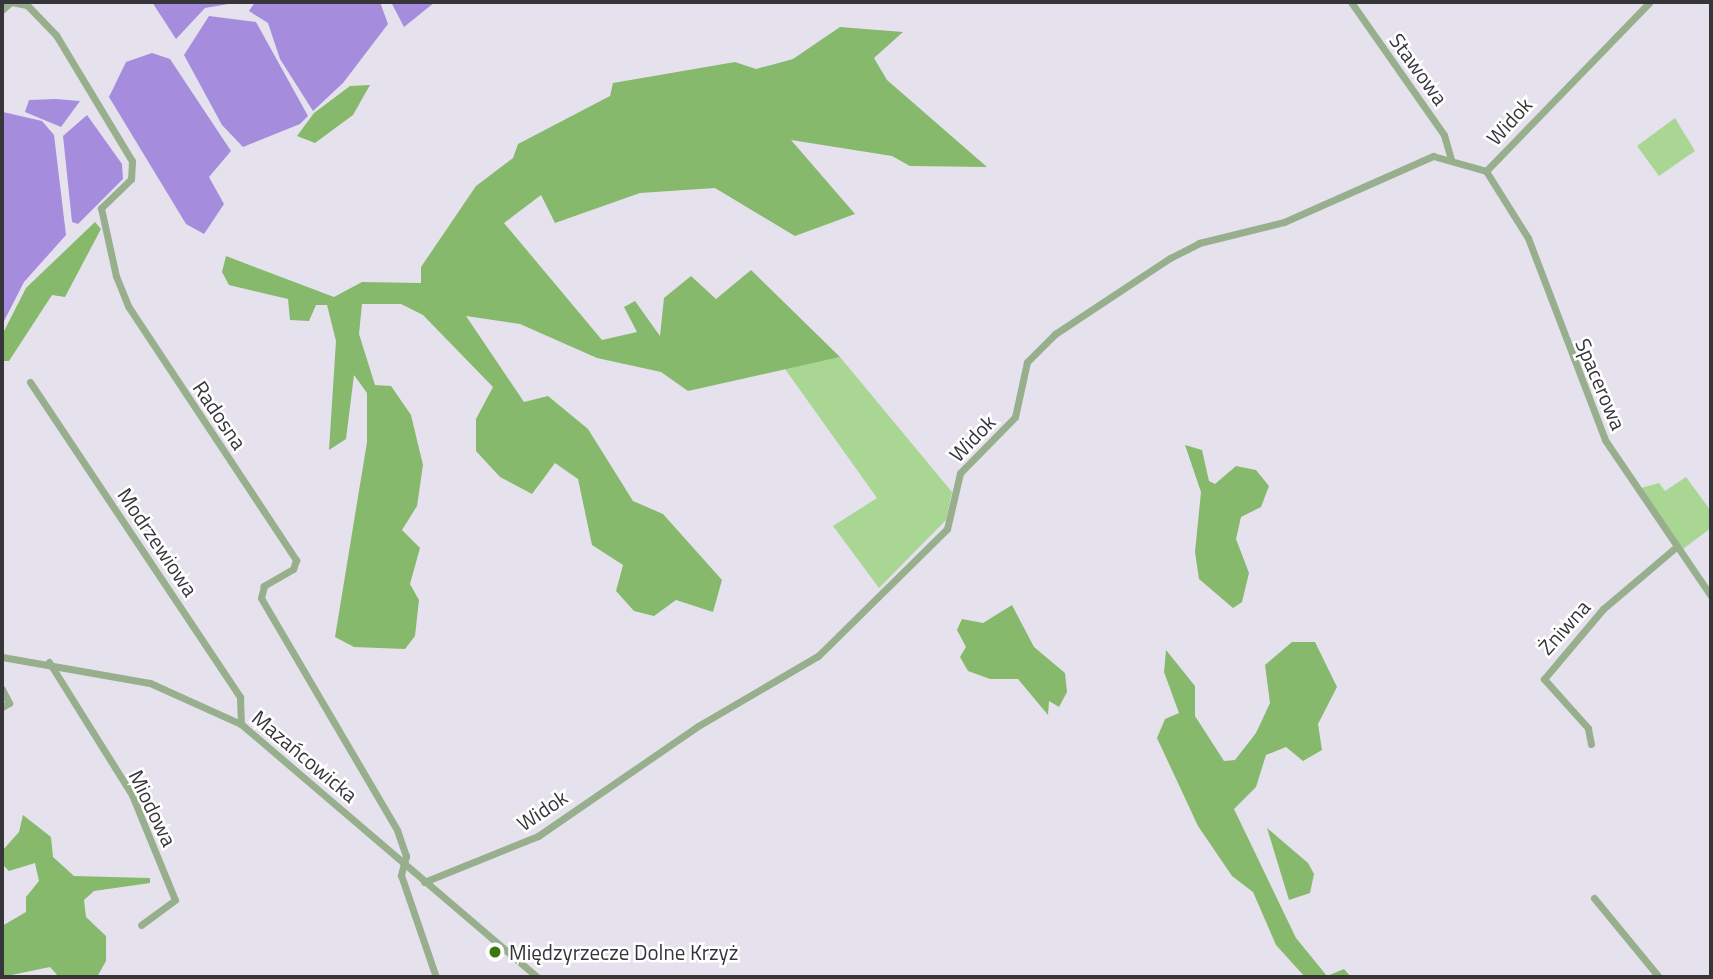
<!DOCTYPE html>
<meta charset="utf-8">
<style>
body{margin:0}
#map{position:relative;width:1713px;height:979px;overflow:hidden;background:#e5e2ee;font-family:"Titillium Web",sans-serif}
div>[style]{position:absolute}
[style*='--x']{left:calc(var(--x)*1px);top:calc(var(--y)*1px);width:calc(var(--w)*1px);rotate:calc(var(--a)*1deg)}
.green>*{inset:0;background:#aad694}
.forest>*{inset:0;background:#86b96c}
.water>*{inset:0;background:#a58cdd}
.minor>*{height:7px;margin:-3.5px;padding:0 3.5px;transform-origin:3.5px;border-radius:3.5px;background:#98af8d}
.dots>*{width:19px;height:19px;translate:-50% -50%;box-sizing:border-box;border:4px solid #fff;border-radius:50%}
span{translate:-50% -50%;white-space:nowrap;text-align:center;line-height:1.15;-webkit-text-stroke:5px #fff;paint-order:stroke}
.street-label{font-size:21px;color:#363539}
.poi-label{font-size:21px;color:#363539}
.left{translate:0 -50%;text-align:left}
.frame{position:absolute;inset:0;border:4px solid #363539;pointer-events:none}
</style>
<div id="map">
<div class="green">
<div style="clip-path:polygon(1675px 118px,1695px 151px,1659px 176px,1637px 146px)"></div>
<div style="clip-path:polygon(840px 357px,952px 492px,946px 520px,879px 588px,833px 526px,877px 498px,785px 369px)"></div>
<div style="clip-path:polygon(1686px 477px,1711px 511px,1711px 528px,1683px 549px,1641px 488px,1659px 483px,1665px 491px)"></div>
</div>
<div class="forest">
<div style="clip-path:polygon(840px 27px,903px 32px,874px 58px,887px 80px,987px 167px,910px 166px,892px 156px,791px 140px,855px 214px,795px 236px,715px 188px,640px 193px,555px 223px,541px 195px,504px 223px,602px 340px,637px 332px,624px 307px,635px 301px,660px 336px,664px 298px,691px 276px,716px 299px,751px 270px,840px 357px,688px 391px,661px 372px,597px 358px,520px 324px,466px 316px,524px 402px,548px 396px,588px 429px,633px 501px,663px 514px,722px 580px,713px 612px,676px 600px,654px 616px,634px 611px,616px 591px,623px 565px,592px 545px,578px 479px,555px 463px,532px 494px,500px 477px,476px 451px,476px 419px,493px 387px,423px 315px,401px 304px,362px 304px,359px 334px,375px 385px,391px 386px,411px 415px,423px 465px,417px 506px,402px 530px,420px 548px,410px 584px,419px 600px,415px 636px,405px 649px,354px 647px,335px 637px,367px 442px,367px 393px,354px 375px,346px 439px,329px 450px,336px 341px,327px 305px,316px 305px,309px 321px,290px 320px,288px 299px,229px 285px,222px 272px,226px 256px,334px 297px,362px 282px,421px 283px,421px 267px,476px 186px,513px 158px,518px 144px,610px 96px,613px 83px,735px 62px,756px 69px,793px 59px)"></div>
<div style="clip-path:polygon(370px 85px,353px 115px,315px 143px,297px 136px,314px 113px,350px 86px)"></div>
<div style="clip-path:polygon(95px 222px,101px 229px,65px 297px,52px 295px,9px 361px,2px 361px,2px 335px,26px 288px)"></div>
<div style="clip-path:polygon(1185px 445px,1202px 450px,1209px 481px,1215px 484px,1236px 466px,1256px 470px,1269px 486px,1261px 507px,1241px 517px,1236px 539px,1249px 573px,1242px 602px,1233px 608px,1199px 579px,1195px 552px,1201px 492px)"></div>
<div style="clip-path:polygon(1012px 605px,1034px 647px,1065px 673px,1067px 692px,1059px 707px,1049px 701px,1048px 715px,1018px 679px,990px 679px,968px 671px,960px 657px,966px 647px,957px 630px,962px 619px,983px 623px)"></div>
<div style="clip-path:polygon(1292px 642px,1315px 642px,1337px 687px,1318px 724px,1322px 750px,1303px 761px,1286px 747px,1266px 755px,1256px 787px,1234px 809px,1296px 938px,1327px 976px,1344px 969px,1351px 977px,1305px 977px,1276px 945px,1253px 892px,1232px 876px,1198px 826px,1157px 738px,1165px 719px,1179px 713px,1164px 672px,1166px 650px,1195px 686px,1195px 716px,1224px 761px,1235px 760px,1256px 733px,1270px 703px,1265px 665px)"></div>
<div style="clip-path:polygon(23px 815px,51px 837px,53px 857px,74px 876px,150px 878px,150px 883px,94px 891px,84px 900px,86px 917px,106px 936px,106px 961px,97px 977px,59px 977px,50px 967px,2px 977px,2px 926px,26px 912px,26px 897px,39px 881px,35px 863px,9px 871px,4px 866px,2px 851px,19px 832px)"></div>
<div style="clip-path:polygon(1267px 828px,1308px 863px,1314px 874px,1310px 893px,1289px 900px)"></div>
</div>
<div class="water">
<div style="clip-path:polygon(152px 2px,240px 2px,205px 8px,176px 39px)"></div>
<div style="clip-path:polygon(255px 2px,380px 2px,388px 24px,343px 83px,313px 111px,280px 59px,268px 23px,249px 11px)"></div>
<div style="clip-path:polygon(391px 2px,435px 2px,404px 27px)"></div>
<div style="clip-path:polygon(209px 16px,256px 22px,308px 116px,300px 124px,243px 147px,222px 125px,184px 55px)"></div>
<div style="clip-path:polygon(152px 53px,170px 59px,231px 151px,209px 177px,224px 204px,204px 234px,186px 224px,109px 97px,126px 62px)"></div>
<div style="clip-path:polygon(56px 99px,80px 101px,61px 127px,25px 112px,29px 100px)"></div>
<div style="clip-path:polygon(3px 112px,42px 121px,54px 135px,66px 235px,24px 282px,2px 325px)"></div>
<div style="clip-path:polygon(87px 115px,122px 164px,123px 179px,78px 224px,72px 222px,63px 136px)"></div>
</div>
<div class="minor">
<div style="--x:1351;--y:2;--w:162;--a:55"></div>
<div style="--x:1444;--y:135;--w:25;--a:74"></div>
<div style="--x:2;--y:10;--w:12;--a:-42"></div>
<div style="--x:11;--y:2;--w:16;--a:11"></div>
<div style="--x:27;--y:5;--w:42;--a:46"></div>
<div style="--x:56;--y:35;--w:147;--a:58.9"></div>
<div style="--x:132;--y:161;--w:18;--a:93"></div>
<div style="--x:131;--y:179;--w:42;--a:136"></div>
<div style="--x:101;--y:208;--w:70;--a:77.6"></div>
<div style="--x:116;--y:276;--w:32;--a:68"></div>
<div style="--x:128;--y:306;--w:305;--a:56.5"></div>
<div style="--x:296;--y:560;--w:9;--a:108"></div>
<div style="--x:293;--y:569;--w:34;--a:150"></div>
<div style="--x:264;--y:586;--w:12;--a:104"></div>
<div style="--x:261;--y:598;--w:269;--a:59.6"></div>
<div style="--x:397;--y:830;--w:28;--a:71"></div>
<div style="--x:406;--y:856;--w:20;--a:105"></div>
<div style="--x:401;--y:875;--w:108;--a:71.1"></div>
<div style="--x:1486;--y:171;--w:79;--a:57.9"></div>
<div style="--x:1528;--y:238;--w:216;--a:69.1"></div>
<div style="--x:1605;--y:440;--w:189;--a:55.8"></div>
<div style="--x:1486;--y:171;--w:235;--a:-45.9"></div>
<div style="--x:30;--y:382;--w:379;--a:56.3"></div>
<div style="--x:240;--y:697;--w:27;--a:88"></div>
<div style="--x:2;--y:657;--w:150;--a:10"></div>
<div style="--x:150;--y:683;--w:100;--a:24.3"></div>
<div style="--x:241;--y:724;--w:389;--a:40.5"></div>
<div style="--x:49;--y:662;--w:157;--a:58"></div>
<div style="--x:132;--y:795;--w:113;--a:67.7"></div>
<div style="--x:175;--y:900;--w:42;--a:143.7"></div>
<div style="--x:2;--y:689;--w:16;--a:63"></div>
<div style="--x:9;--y:703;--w:8;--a:150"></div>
<div style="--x:1591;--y:744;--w:16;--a:-101"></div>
<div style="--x:1588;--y:728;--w:66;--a:-131.9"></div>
<div style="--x:1544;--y:679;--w:92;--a:-49.9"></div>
<div style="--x:1603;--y:609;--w:96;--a:-40.3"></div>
<div style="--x:424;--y:882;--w:123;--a:-22"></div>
<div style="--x:538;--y:836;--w:194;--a:-34.5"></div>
<div style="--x:698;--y:726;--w:139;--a:-30.3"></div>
<div style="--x:818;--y:656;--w:181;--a:-44.6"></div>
<div style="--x:947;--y:529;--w:57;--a:-76.9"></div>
<div style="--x:960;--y:473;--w:78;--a:-45.5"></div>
<div style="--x:1015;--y:417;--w:56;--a:-77.7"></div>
<div style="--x:1027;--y:362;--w:40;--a:-45"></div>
<div style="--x:1055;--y:334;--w:138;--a:-33.5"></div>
<div style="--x:1170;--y:258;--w:33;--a:-27"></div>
<div style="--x:1199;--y:243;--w:88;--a:-13.9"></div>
<div style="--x:1284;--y:222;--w:163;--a:-23.9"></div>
<div style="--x:1433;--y:156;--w:55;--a:15.8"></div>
<div style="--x:1594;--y:898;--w:102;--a:50.6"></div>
</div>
<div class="dots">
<div style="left:495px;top:952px;background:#3d780f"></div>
</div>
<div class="street-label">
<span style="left:1419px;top:69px;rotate:54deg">Stawowa</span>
<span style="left:1509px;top:121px;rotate:-48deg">Widok</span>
<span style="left:1601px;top:384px;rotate:67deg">Spacerowa</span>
<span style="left:220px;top:415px;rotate:56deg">Radosna</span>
<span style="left:972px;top:438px;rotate:-46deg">Widok</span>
<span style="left:158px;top:542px;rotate:56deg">Modrzewiowa</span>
<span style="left:1564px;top:627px;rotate:-48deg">Żniwna</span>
<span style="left:305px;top:756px;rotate:40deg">Mazańcowicka</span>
<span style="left:153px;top:808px;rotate:64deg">Miodowa</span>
<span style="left:542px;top:810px;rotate:-34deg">Widok</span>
</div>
<div class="poi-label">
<span class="left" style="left:509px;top:952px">Międzyrzecze Dolne Krzyż</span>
</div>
<div class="frame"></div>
</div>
